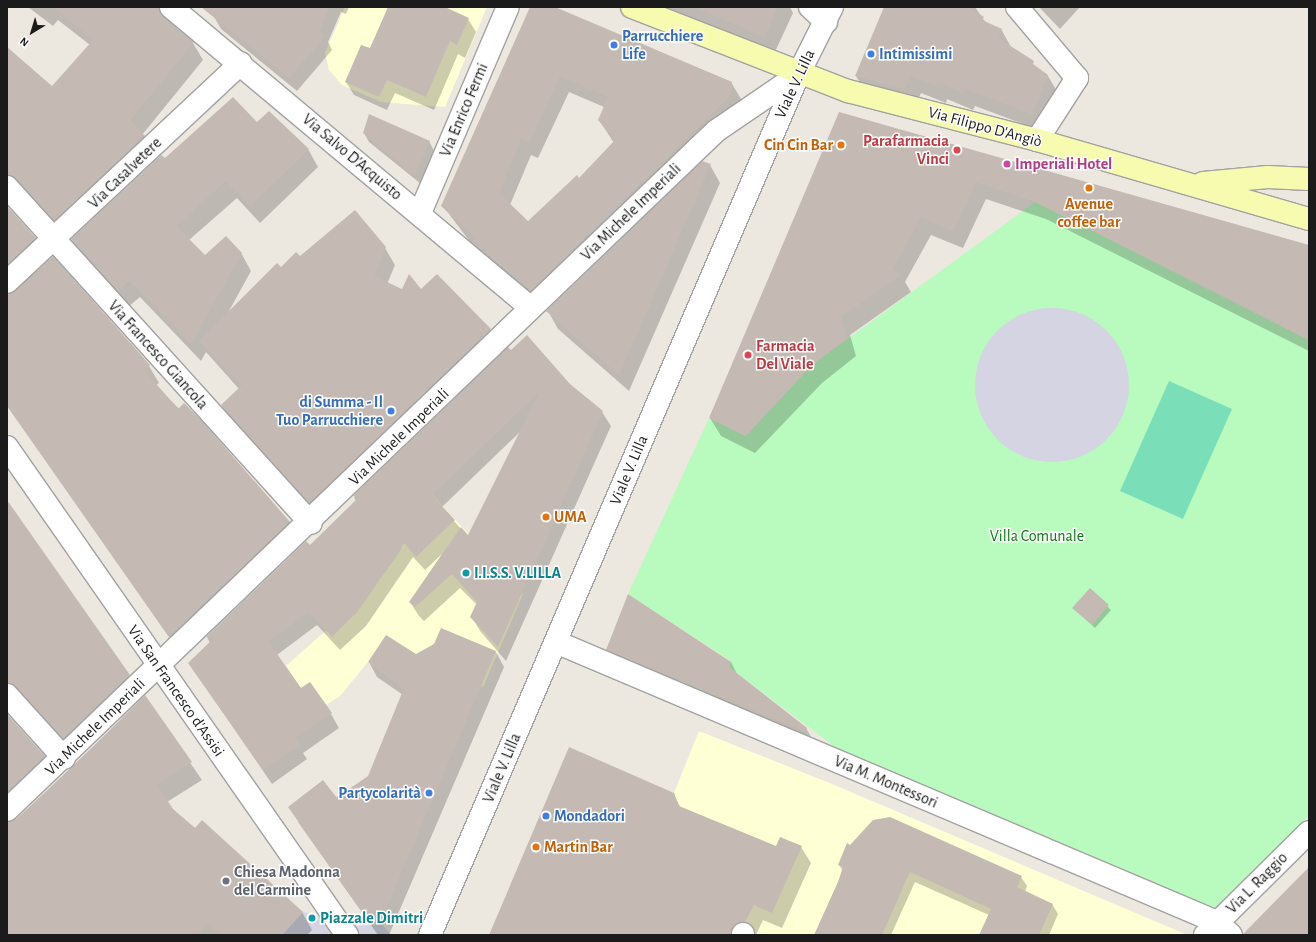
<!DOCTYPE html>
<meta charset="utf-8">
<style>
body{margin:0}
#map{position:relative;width:1316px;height:942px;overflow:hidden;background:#ede8df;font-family:"Alegreya Sans",sans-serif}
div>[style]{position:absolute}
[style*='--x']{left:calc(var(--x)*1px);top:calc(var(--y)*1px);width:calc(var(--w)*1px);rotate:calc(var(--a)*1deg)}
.education>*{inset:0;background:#ffffd6}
.park>*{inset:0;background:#b9fabe}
.pitch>*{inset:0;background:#7adfb8}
.plaza>*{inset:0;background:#d4d4e2}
.round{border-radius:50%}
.shadow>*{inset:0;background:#0003}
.building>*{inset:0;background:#c4bab3}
.roads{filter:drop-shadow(1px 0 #a2a2a2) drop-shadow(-1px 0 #a2a2a2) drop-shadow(0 1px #a2a2a2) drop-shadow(0 -1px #a2a2a2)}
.minor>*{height:22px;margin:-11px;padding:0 11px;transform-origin:11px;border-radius:11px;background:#fff}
.tertiary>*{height:22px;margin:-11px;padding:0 11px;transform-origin:11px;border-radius:11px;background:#fff}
.secondary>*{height:22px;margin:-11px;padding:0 11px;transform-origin:11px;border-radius:11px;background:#f7fbb0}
.dots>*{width:11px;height:11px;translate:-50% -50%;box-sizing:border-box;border:2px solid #fff;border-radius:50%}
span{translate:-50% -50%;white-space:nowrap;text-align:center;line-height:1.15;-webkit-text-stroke:3px #fff;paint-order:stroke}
.shop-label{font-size:16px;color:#366cbe;font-weight:700}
.left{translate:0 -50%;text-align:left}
.right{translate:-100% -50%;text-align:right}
.street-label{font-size:16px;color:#1b1b1b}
.health-label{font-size:16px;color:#be3a42;font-weight:700}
.food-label{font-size:16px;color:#c56008;font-weight:700}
.hotel-label{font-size:16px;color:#b23c85;font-weight:700}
.park-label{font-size:16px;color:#087911}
.culture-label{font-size:16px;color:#0d838f;font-weight:700}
.worship-label{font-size:16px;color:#5b616d;font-weight:700}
.frame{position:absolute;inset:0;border:8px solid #1b1b1b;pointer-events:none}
.north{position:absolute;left:12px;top:12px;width:40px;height:40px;-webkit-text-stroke:3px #fff;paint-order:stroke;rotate:218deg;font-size:11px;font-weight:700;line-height:16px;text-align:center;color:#1b1b1b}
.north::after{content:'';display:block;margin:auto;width:14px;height:18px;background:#1b1b1b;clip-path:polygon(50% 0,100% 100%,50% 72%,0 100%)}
</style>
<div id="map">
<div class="education">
<div style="clip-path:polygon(345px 7px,487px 7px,445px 107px,381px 102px,342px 85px,329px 70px,325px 53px)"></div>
<div style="clip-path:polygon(399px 458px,523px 594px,483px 687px,442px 660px,404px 688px,368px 662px,340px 696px,326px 705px,310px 682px,301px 688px,286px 666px,349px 610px,355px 615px,402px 548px,392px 538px)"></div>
<div style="clip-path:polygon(699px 731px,832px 784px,1185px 934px,757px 935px,742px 929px,708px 914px,674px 793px)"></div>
</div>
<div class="park">
<div style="clip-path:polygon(1035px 202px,1309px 340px,1309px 815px,1215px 908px,835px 747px,729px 667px,731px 661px,628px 594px,709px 418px,746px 436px,812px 365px)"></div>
</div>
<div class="pitch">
<div style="clip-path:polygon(1169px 381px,1232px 409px,1183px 519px,1120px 491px)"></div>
</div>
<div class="plaza">
<div class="round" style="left:975px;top:308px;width:154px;height:154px"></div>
<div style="clip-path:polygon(303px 912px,358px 926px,382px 924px,391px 935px,282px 935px)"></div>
</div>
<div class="shadow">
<div style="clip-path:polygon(28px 7px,173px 7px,169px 21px,193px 43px,203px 60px,142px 135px,154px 154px,65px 237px,7px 197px,7px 49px,52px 88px,90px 45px,58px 20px,53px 26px)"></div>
<div style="clip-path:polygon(214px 7px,349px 7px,346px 14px,341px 12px,328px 42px,332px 50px,297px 91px,221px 29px,213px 15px)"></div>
<div style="clip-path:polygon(389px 7px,442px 7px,468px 19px,476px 32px,465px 58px,458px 54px,434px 110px,395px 93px,387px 110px,354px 95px,346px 82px,371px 50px)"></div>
<div style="clip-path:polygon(evenodd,531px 7px,553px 7px,731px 82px,741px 99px,740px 112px,540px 307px,483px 259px,443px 206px,531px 7px,569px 92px,604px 107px,599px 120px,614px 143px,579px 179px,528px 223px,510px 205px,531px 155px,538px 158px,569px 92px)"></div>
<div style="clip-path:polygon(666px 7px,790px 7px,793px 13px,774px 54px)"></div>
<div style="clip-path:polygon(885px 7px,975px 7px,986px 23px,1001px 29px,1011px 47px,1048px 76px,1058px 93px,1042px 131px,975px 106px,973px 110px,947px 99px,946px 103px,921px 93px,915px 106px,866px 93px,856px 76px)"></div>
<div style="clip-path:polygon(1039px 7px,1080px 7px,1060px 29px)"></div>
<div style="clip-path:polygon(840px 113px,1309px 246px,1309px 351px,1046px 219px,986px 199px,963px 248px,931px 235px,905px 282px,911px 292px,850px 335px,856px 356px,822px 383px,755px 453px,721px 436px,710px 418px)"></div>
<div style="clip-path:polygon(257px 124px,308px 149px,318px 167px,260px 223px,237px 198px,189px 240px,205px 257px,241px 253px,251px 271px,229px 311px,300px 258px,385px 248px,395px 265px,387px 284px,402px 290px,421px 290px,437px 275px,490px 330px,500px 347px,316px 515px,232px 422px,222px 405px,239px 389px,206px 352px,201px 361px,140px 297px,128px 307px,82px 257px,72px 239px,164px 159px)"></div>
<div style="clip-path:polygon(364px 133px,429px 141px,434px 151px,421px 184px,369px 142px)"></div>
<div style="clip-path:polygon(710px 165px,720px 183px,629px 391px,558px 329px,548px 311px)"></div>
<div style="clip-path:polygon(7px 207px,35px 238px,45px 256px,7px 294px)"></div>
<div style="clip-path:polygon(53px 258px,149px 366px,159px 383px,156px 385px,289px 523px,299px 540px,178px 650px,7px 406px,7px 295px)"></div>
<div style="clip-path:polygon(evenodd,508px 349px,569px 384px,602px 412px,611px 426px,506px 661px,480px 631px,472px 617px,477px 605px,460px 588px,424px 621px,419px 616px,410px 602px,442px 554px,425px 570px,413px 557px,366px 626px,340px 650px,317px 625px,277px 655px,301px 689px,331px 714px,339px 728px,303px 753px,307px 759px,272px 784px,189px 663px,210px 643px,207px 637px,310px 546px,356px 501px,354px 497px,508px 349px,520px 432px,468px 537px,442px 507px,520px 432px)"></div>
<div style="clip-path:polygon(7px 502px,139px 693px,74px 755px,7px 707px)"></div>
<div style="clip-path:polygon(1090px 590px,1111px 610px,1095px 628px,1074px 608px)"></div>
<div style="clip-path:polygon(441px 629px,496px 652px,504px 667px,389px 935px,378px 935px,298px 822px,369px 776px,403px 695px,377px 677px,369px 662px,416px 655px,434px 645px)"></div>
<div style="clip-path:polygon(607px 650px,731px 662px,738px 676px,806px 728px,814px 742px,807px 734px,811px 744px,615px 663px)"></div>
<div style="clip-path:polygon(145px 697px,202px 780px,167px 802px,172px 810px,302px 912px,312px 930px,307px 935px,7px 935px,7px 822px,16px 820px)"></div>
<div style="clip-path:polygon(7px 715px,45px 757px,55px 774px,7px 820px)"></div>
<div style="clip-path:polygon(673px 794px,681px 808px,777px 848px,801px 847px,811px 863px,782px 928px,763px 920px,756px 935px,491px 935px)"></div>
<div style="clip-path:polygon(839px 865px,1021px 877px,1027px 886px,1025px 892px,1052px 904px,1058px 914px,1049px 935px,980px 935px,989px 915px,915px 882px,891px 935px,815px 935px,843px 871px)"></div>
</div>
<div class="building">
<div style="clip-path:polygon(53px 7px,159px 7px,163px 17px,194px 42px,130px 120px,145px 136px,54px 221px,16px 179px,7px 175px,7px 47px,52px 86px,93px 40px)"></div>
<div style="clip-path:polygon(201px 7px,330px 7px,319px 31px,325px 36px,289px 78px)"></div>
<div style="clip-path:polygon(388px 7px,445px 7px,469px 18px,457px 45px,450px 41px,426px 97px,387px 80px,379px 97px,345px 82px,361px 45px,370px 48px)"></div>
<div style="clip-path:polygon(evenodd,530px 7px,555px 7px,732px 82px,731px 95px,531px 291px,472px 242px,476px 238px,441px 206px,530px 7px,560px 76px,608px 97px,598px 120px,615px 140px,579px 178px,577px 175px,528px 221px,499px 193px,521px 139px,529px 142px,560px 76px)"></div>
<div style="clip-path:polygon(695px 7px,778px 7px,764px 37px)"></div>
<div style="clip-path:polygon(884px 7px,968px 7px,984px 17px,982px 20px,1002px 29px,998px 38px,1034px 61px,1033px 64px,1048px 75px,1032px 114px,965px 89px,963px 93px,937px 82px,936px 86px,911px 76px,905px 89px,855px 76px)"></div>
<div style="clip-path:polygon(233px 97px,257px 122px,269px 111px,309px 149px,250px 206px,226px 181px,176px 226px,205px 255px,226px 236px,242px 253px,191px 344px,129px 280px,118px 291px,71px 239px,161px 155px,165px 158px)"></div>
<div style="clip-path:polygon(839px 112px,1309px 245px,1309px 340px,1035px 202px,976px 182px,953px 231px,921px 217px,892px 270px,902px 274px,841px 317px,847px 338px,812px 365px,745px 436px,709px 418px)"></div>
<div style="clip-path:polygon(369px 114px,430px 141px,415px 176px,363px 133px)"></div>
<div style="clip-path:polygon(702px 161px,711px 164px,619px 375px,546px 311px)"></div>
<div style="clip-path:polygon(7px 206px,36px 238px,7px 265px)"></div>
<div style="clip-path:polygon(355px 210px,386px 247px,374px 276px,402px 289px,409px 274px,421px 289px,437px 274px,491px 329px,315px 498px,305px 498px,221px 405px,242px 385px,199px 341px,277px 263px,281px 267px,296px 252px,300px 256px)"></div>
<div style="clip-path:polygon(53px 256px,150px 365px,144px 370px,178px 409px,184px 403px,203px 422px,290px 522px,173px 633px,167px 633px,7px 405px,7px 294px,16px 291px)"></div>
<div style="clip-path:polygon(527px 335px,570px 384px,603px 411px,498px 647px,470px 617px,477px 602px,452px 574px,415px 607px,409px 602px,461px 527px,468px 535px,540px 391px,432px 495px,455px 520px,416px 557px,404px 543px,358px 611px,332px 637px,309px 612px,268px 641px,301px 688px,310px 682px,332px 713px,295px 738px,300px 745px,263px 770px,188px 663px,214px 638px,206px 637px,306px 541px,310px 545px,360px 496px,353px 496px,508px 347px,511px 350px)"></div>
<div style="clip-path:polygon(7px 500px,130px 675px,63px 739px,16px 687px,7px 683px)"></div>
<div style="clip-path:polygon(1090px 588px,1109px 605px,1092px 625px,1072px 608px)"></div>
<div style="clip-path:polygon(628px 594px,731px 662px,729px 667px,807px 728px,805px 732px,606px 650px)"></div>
<div style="clip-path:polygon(441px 628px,496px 651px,381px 920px,369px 922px,288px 807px,323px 780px,337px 798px,368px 776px,404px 688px,368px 662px,386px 635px,416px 654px,434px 644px)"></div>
<div style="clip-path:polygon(145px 695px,192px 762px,157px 785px,173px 809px,195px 828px,202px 820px,303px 912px,282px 935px,221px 935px,207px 923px,197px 935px,7px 935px,7px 822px,16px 819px,73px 767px)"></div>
<div style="clip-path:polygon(7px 714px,45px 756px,7px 793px)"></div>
<div style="clip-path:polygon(569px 747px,674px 793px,679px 806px,776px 846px,780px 837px,802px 846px,772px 913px,754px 905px,745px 922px,736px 923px,730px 935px,489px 935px)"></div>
<div style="clip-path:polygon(890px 817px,1022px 876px,1017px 887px,1053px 904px,1039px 935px,979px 935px,991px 909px,910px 872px,882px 935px,814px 935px,838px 882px,843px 867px,838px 865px,847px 843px,850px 845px,873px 820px)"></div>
<div style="clip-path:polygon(1309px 867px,1309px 935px,1243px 935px,1243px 934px)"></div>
</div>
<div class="roads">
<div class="minor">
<div style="--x:171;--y:7;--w:469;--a:39.9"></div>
<div style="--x:810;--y:7;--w:22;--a:43"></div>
<div style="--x:1017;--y:7;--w:93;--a:49.8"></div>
<div style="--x:1077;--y:78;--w:74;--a:122.8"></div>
<div style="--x:7;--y:187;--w:453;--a:47.9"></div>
<div style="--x:420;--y:213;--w:224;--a:-66.9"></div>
<div style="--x:7;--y:282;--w:320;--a:-43.1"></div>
<div style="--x:556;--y:642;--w:718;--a:22.96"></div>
<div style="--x:1217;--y:922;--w:19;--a:43"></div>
<div style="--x:7;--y:695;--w:85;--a:47.9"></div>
<div style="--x:7;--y:810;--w:982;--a:-43.76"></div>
<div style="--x:716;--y:131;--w:99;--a:-34.3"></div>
<div style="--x:798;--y:75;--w:76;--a:-63.4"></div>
<div style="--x:743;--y:935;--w:1;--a:-90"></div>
<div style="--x:1205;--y:935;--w:146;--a:-44.7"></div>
</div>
<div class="tertiary">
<div style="--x:7;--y:447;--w:595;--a:55.13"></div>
<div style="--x:430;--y:935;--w:935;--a:-66.83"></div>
</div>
<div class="secondary">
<div style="--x:632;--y:7;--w:232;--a:21.3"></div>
<div style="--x:848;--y:91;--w:195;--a:14.5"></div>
<div style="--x:1037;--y:140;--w:283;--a:16.2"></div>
<div style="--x:1203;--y:183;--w:65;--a:-5.3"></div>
<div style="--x:1268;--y:177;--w:41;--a:2.8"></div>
</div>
</div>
<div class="dots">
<div style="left:614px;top:45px;background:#3f7fe0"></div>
<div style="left:871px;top:54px;background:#3f7fe0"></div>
<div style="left:841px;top:145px;background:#e8710a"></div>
<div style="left:957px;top:150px;background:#e0444e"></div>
<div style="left:1007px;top:164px;background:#d1479c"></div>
<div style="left:1089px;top:188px;background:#e8710a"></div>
<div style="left:748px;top:355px;background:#e0444e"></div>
<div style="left:391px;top:411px;background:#3f7fe0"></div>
<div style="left:546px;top:517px;background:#e8710a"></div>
<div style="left:466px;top:573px;background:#0f9aa8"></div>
<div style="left:429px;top:793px;background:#3f7fe0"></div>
<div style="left:546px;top:816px;background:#3f7fe0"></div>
<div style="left:536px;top:847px;background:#e8710a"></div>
<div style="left:226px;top:881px;background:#6b7280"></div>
<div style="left:312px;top:918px;background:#0f9aa8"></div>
</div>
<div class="shop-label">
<span class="left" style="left:622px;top:45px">Parrucchiere<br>Life</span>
<span class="left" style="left:879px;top:54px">Intimissimi</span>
<span class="right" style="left:383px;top:411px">di Summa - Il<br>Tuo Parrucchiere</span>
<span class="right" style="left:421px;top:793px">Partycolarità</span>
<span class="left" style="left:554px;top:816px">Mondadori</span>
</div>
<div class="street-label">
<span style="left:795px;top:84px;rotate:-65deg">Viale V. Lilla</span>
<span style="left:464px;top:110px;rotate:-67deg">Via Enrico Fermi</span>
<span style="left:985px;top:127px;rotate:15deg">Via Filippo D'Angiò</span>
<span style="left:352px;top:157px;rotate:40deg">Via Salvo D'Acquisto</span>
<span style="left:125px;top:173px;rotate:-44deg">Via Casalvetere</span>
<span style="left:631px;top:212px;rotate:-44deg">Via Michele Imperiali</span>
<span style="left:158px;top:355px;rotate:48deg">Via Francesco Giancola</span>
<span style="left:399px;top:437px;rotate:-44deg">Via Michele Imperiali</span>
<span style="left:629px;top:470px;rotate:-67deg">Viale V. Lilla</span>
<span style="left:176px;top:691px;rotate:55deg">Via San Francesco d'Assisi</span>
<span style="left:95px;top:727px;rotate:-44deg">Via Michele Imperiali</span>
<span style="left:502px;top:768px;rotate:-67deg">Viale V. Lilla</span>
<span style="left:886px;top:782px;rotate:23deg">Via M. Montessori</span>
<span style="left:1257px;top:883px;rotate:-45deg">Via L. Raggio</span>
</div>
<div class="health-label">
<span class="right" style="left:949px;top:150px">Parafarmacia<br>Vinci</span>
<span class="left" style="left:756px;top:355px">Farmacia<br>Del Viale</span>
</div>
<div class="food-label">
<span class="right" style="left:833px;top:145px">Cin Cin Bar</span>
<span style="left:1089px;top:213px">Avenue<br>coffee bar</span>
<span class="left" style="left:554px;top:517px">UMA</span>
<span class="left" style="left:544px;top:847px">Martin Bar</span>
</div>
<div class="hotel-label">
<span class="left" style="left:1015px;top:164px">Imperiali Hotel</span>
</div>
<div class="park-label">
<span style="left:1037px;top:536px">Villa Comunale</span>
</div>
<div class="culture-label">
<span class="left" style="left:474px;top:573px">I.I.S.S. V.LILLA</span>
<span class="left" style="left:320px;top:918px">Piazzale Dimitri</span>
</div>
<div class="worship-label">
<span class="left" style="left:234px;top:881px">Chiesa Madonna<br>del Carmine</span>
</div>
<div class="frame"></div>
<div class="north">N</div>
</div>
